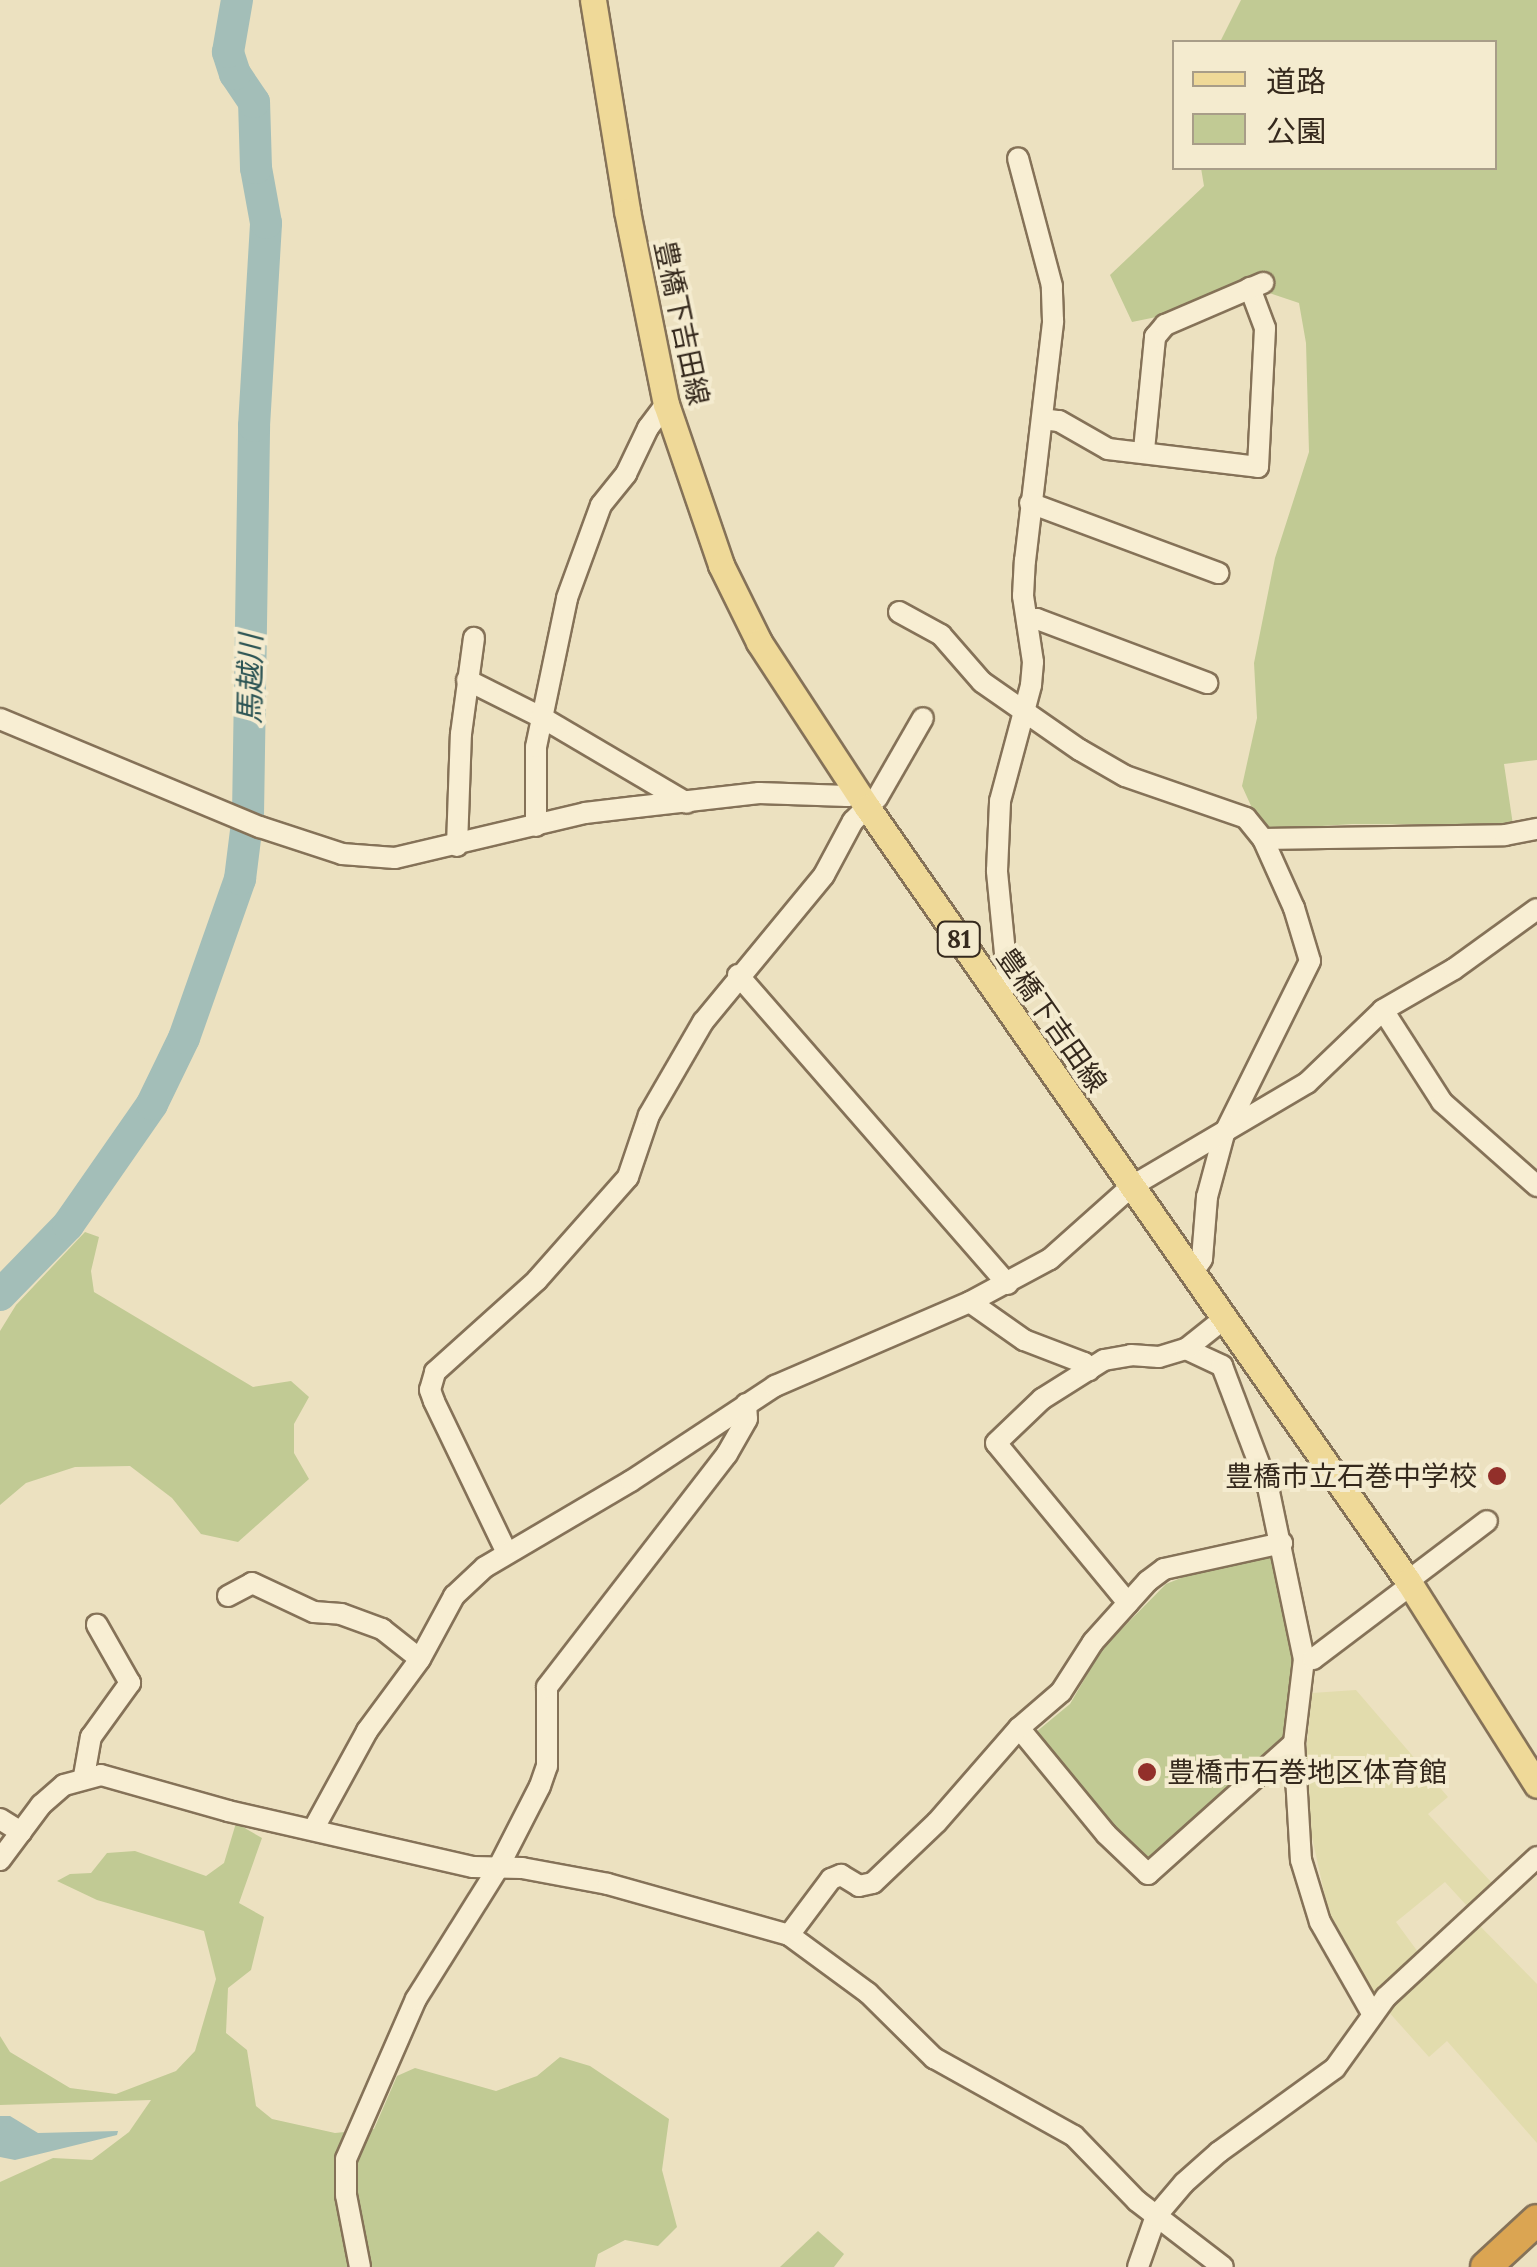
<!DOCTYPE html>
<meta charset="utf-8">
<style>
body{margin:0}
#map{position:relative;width:1537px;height:2267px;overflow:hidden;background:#ece1c0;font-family:Lora,"Noto Sans JP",serif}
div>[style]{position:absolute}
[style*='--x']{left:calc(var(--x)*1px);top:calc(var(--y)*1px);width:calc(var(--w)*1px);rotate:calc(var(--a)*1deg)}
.farmland>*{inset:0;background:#e2dcad}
.green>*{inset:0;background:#c1ca94}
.water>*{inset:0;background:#a3beb8}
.river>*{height:32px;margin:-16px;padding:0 16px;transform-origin:16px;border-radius:16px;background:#a3beb8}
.roads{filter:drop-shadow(2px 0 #857258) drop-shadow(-2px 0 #857258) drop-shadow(0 2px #857258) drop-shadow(0 -2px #857258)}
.minor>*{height:20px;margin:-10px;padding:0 10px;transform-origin:10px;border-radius:10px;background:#f8eed3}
.major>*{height:25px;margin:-12.5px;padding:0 12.5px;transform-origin:12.5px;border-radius:12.5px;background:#efd998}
.highway>*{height:30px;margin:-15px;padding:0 15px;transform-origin:15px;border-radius:15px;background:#dba552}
.dots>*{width:28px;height:28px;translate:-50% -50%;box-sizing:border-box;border:5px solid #f4ebcf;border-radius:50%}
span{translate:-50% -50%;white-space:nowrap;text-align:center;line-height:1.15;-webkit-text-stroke:8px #f4ebcf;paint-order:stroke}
.shield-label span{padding:2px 8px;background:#f4ebcf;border:2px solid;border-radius:8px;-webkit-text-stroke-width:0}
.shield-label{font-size:25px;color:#35291d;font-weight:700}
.street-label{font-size:28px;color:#35291d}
.poi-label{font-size:28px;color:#35291d}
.right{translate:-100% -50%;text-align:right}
.left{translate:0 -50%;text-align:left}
.water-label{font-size:30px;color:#2c5454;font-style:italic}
.legend{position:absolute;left:1172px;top:40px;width:325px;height:130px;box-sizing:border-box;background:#f4ebcf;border:2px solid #a89d88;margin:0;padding:12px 18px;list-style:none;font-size:30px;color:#35291d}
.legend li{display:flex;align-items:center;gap:20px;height:50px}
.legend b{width:50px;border:2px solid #a89d88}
</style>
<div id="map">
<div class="farmland">
<div style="clip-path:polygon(1356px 1690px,1448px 1797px,1428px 1814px,1492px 1883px,1468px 1907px,1445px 1882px,1396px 1922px,1418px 1952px,1373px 1999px,1330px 1919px,1302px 1792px,1312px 1693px)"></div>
<div style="clip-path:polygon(1476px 1922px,1537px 1984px,1537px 2143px,1447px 2041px,1429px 2057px,1387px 2010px)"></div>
</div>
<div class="green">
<div style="clip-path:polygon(1241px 0,1537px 0,1537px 760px,1504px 764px,1513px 825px,1352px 824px,1262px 830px,1242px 786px,1257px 718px,1254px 663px,1275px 558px,1309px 452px,1306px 343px,1299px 303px,1249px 286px,1205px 307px,1132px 322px,1110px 275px,1204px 186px,1201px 168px,1494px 168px,1494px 42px,1220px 42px)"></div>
<div style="clip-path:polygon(85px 1232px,99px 1237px,91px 1271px,94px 1292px,253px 1387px,291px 1381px,309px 1397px,294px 1424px,294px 1453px,309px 1479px,238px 1542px,201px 1534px,172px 1498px,130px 1466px,75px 1467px,26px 1483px,0 1505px,0 1331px,16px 1305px)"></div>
<div style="clip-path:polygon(1282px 1553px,1300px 1664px,1290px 1737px,1147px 1866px,1110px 1830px,1036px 1732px,1070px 1704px,1102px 1649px,1166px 1584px,1211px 1566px)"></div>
<div style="clip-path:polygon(236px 1823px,262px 1838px,239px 1903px,264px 1917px,251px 1970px,228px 1988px,226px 2033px,247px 2050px,256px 2106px,272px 2119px,335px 2133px,374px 2129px,397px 2076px,415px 2068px,496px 2091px,537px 2076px,560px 2057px,590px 2066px,669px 2119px,662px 2170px,677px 2227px,658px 2246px,625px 2240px,598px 2254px,595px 2267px,0 2267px,0 2182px,53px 2158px,92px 2160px,129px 2132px,151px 2100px,0 2105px,0 2036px,10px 2052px,70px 2088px,116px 2094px,176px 2071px,195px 2051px,216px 1979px,204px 1931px,97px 1900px,57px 1881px,70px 1874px,91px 1873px,107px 1853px,135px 1851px,206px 1876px,224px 1863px)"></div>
<div style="clip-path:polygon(818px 2231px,844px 2254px,834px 2267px,780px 2267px)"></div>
</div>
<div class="water">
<div style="clip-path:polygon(0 2116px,10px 2116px,38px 2133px,118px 2131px,117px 2135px,15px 2160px,0 2157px)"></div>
</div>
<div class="river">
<div style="--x:0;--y:1295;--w:98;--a:-45.8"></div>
<div style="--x:68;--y:1225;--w:147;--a:-55.2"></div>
<div style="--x:152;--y:1104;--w:73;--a:-64.1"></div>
<div style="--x:184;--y:1038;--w:169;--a:-70.6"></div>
<div style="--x:240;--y:879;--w:64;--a:-82.9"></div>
<div style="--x:248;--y:815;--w:389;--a:-89.1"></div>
<div style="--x:254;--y:426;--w:203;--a:-86.6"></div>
<div style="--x:266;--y:223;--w:56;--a:-100.3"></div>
<div style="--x:256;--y:168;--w:66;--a:-91.7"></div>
<div style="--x:254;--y:102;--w:34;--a:-124"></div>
<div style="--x:235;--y:74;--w:23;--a:-108"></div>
<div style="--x:228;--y:52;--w:53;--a:-80.2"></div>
</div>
<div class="roads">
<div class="minor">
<div style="--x:1042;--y:419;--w:17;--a:7"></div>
<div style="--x:1059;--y:421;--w:56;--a:29.7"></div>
<div style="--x:1108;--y:449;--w:151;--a:6.8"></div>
<div style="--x:1258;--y:467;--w:139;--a:-87.1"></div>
<div style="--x:1265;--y:328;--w:43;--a:-110.6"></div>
<div style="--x:1144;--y:450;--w:114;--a:-84.4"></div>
<div style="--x:1155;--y:337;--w:16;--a:-50"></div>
<div style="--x:1165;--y:325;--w:107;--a:-23.2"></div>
<div style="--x:1030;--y:503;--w:201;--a:20.4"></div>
<div style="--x:899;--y:612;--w:48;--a:28.7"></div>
<div style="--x:941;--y:635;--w:62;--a:48.9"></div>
<div style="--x:982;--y:682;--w:119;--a:34.8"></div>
<div style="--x:1080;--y:750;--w:52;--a:30"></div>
<div style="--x:1125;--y:776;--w:128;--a:19.1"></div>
<div style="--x:1246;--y:818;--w:27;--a:51"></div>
<div style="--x:1263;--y:839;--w:76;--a:65.8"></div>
<div style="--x:1294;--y:908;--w:55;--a:73.2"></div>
<div style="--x:1310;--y:961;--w:193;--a:116.4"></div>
<div style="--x:1224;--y:1134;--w:65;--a:105.1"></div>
<div style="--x:1207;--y:1197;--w:62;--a:94.6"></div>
<div style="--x:1202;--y:1259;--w:16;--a:125"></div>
<div style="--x:1027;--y:621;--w:10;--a:-11"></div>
<div style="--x:1037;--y:619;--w:182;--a:20.6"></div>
<div style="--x:467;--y:680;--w:83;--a:26.6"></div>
<div style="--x:541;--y:717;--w:169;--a:30.5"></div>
<div style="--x:0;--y:719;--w:282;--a:22.6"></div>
<div style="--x:260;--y:827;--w:86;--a:18.2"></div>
<div style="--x:342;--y:854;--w:53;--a:4.3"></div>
<div style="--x:395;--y:858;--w:195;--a:-13.3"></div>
<div style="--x:585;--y:813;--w:51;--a:-6.7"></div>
<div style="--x:636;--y:807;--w:124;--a:-6.5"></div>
<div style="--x:759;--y:793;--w:88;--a:2"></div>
<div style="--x:847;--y:796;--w:11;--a:-22"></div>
<div style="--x:536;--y:826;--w:79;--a:-90"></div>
<div style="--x:536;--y:747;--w:152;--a:-78.2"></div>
<div style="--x:567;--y:598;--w:99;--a:-69.9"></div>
<div style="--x:601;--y:505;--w:40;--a:-51"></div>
<div style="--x:626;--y:474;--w:51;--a:-64.4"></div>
<div style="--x:648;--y:428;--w:30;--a:-53"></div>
<div style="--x:1263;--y:839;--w:242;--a:-0.9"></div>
<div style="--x:1505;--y:835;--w:33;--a:-11"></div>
<div style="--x:457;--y:846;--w:112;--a:-88"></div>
<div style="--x:461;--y:734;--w:97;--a:-82.3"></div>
<div style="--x:738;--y:975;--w:410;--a:48.9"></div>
<div style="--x:997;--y:995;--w:16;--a:-45"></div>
<div style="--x:1008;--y:984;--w:114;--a:-95.6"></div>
<div style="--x:997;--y:871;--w:70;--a:-87.5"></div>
<div style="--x:1000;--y:801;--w:120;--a:-75"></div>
<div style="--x:1031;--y:685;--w:23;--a:-85"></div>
<div style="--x:1033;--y:662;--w:67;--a:-98.6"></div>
<div style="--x:1023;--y:596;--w:35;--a:-87"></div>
<div style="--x:1025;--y:561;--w:242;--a:-83.3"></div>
<div style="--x:1053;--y:321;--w:35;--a:-92"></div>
<div style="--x:1052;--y:286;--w:132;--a:-104.9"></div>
<div style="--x:1383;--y:1010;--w:109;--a:57.3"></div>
<div style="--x:1442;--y:1102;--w:127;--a:41.5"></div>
<div style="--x:970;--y:1302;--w:66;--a:35.1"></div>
<div style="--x:1024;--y:1340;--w:64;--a:21"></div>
<div style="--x:1084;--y:1363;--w:9;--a:54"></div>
<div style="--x:1186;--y:1349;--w:40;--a:25"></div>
<div style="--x:1222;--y:1366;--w:129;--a:69.2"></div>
<div style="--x:1268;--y:1487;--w:176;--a:78.2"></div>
<div style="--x:1304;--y:1659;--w:85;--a:96.8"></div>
<div style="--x:1294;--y:1743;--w:117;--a:86.6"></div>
<div style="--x:1301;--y:1860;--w:65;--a:73"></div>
<div style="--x:1320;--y:1922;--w:105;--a:60.3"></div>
<div style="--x:507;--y:1553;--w:169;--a:-115.7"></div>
<div style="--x:434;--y:1401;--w:12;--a:-110"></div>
<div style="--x:430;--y:1390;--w:19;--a:-74"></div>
<div style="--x:435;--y:1372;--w:137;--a:-42"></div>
<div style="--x:537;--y:1280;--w:137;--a:-48.5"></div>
<div style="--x:628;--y:1177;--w:65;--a:-71.3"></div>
<div style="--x:649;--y:1115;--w:108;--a:-59.9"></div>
<div style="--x:703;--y:1022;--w:190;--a:-50.5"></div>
<div style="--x:824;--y:875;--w:61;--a:-61.8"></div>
<div style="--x:853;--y:821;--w:33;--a:-44"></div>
<div style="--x:877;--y:798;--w:92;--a:-60.1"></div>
<div style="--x:1408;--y:1581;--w:99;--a:-37.2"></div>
<div style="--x:228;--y:1596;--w:27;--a:-28"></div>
<div style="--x:252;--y:1583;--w:68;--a:25.1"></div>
<div style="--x:314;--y:1612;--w:27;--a:4"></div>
<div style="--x:341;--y:1614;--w:44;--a:20.1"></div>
<div style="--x:382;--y:1629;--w:48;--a:38.3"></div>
<div style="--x:1128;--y:1603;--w:207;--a:-129.5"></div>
<div style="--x:996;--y:1443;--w:64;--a:-43.7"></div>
<div style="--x:1042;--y:1399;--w:73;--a:-32.2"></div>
<div style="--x:1104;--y:1360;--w:27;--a:-10"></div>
<div style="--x:1131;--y:1355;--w:28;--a:4"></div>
<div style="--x:1159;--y:1357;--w:28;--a:-17"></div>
<div style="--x:1186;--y:1349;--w:50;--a:-38.5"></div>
<div style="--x:1304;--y:1659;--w:9;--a:0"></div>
<div style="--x:1313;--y:1659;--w:123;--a:-37.1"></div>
<div style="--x:1019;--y:1728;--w:137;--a:50.6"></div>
<div style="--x:1106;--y:1834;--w:58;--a:43.6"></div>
<div style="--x:1148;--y:1874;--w:196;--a:-41.9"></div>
<div style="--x:84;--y:1776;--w:40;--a:-80"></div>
<div style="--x:91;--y:1737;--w:67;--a:-54.2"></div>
<div style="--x:130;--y:1683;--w:67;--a:-119.6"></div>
<div style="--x:0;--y:1819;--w:25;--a:32"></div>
<div style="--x:314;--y:1828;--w:111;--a:-61.3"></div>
<div style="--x:367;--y:1731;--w:89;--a:-53.6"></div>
<div style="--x:420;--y:1659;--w:72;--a:-61.6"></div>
<div style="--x:454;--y:1596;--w:42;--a:-43.1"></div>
<div style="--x:485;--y:1567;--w:169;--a:-30.5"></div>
<div style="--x:631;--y:1481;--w:173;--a:-33.4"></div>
<div style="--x:775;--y:1386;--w:212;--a:-23.3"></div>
<div style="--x:970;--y:1302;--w:91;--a:-28.3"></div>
<div style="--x:1050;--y:1259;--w:110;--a:-41.7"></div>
<div style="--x:1132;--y:1186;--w:203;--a:-30.5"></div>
<div style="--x:1307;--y:1083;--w:105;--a:-43.8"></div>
<div style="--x:1383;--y:1010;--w:82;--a:-30"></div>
<div style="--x:1454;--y:969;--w:102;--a:-35.9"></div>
<div style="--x:0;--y:1860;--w:69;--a:-53.3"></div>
<div style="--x:41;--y:1805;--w:30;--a:-41"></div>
<div style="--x:64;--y:1785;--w:38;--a:-15"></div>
<div style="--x:101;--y:1775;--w:132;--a:15.8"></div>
<div style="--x:228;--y:1811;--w:251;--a:12.9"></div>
<div style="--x:473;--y:1867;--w:49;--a:1.2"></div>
<div style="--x:522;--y:1868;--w:87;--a:10.5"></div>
<div style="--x:608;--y:1884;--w:188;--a:15.7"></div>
<div style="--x:789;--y:1935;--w:98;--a:36.3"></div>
<div style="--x:868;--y:1993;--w:93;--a:44.6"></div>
<div style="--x:934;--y:2058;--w:160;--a:29.1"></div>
<div style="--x:1074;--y:2136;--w:91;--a:45.9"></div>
<div style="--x:1137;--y:2201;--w:108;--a:37.5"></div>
<div style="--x:789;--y:1935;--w:70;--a:-53.1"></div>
<div style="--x:831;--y:1879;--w:11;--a:-22"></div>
<div style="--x:841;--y:1875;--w:21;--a:31"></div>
<div style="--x:859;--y:1886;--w:14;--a:-12"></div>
<div style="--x:873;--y:1883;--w:88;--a:-43.6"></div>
<div style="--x:937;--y:1822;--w:125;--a:-48.9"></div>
<div style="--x:1019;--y:1728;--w:55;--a:-40.6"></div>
<div style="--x:1061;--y:1692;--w:59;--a:-57.4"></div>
<div style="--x:1093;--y:1642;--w:82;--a:-48"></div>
<div style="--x:1148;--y:1581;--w:20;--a:-37"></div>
<div style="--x:1164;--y:1569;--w:121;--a:-12.4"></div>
<div style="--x:360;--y:2267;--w:73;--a:-101"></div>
<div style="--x:346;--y:2195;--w:36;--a:-90"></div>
<div style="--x:346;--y:2159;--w:175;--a:-66.4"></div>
<div style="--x:416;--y:1999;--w:152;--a:-57.9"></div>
<div style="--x:497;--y:1870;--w:94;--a:-62.9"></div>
<div style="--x:540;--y:1786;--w:21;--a:-71"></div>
<div style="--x:547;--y:1766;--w:79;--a:-90"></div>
<div style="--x:547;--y:1687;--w:294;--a:-52.3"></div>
<div style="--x:727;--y:1454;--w:40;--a:-60.3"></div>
<div style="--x:747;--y:1419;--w:15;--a:-94"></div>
<div style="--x:1138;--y:2267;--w:54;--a:-70.6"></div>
<div style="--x:1156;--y:2216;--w:43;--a:-49.7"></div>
<div style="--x:1184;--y:2183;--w:47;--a:-41.5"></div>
<div style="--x:1219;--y:2152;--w:143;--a:-35.9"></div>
<div style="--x:1335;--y:2068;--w:87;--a:-54.3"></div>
<div style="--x:1386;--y:1997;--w:206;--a:-42.8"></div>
</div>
<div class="major">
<div style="--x:593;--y:0;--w:214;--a:80.8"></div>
<div style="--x:627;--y:211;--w:197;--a:78.6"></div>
<div style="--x:666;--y:404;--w:170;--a:71.1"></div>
<div style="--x:721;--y:565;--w:86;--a:63.7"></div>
<div style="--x:759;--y:642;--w:197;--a:56.8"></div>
<div style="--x:867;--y:807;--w:944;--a:55.05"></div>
<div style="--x:1408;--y:1581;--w:241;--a:57.7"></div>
</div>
<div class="highway">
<div style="--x:1486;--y:2267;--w:69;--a:-42.7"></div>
</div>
</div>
<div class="dots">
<div style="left:1497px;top:1476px;background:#922f2a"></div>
<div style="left:1147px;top:1772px;background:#922f2a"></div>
</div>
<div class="shield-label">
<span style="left:959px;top:939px">81</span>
</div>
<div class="street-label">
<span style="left:682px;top:323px;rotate:78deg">豊橋下吉田線</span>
<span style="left:1052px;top:1020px;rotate:55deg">豊橋下吉田線</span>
</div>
<div class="poi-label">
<span class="right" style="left:1477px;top:1476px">豊橋市立石巻中学校</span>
<span class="left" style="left:1167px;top:1772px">豊橋市石巻地区体育館</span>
</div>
<div class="water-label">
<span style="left:250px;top:679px;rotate:-89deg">馬越川</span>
</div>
<ul class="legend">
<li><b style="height:12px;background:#efd998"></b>道路</li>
<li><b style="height:28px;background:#c1ca94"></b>公園</li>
</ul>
</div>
